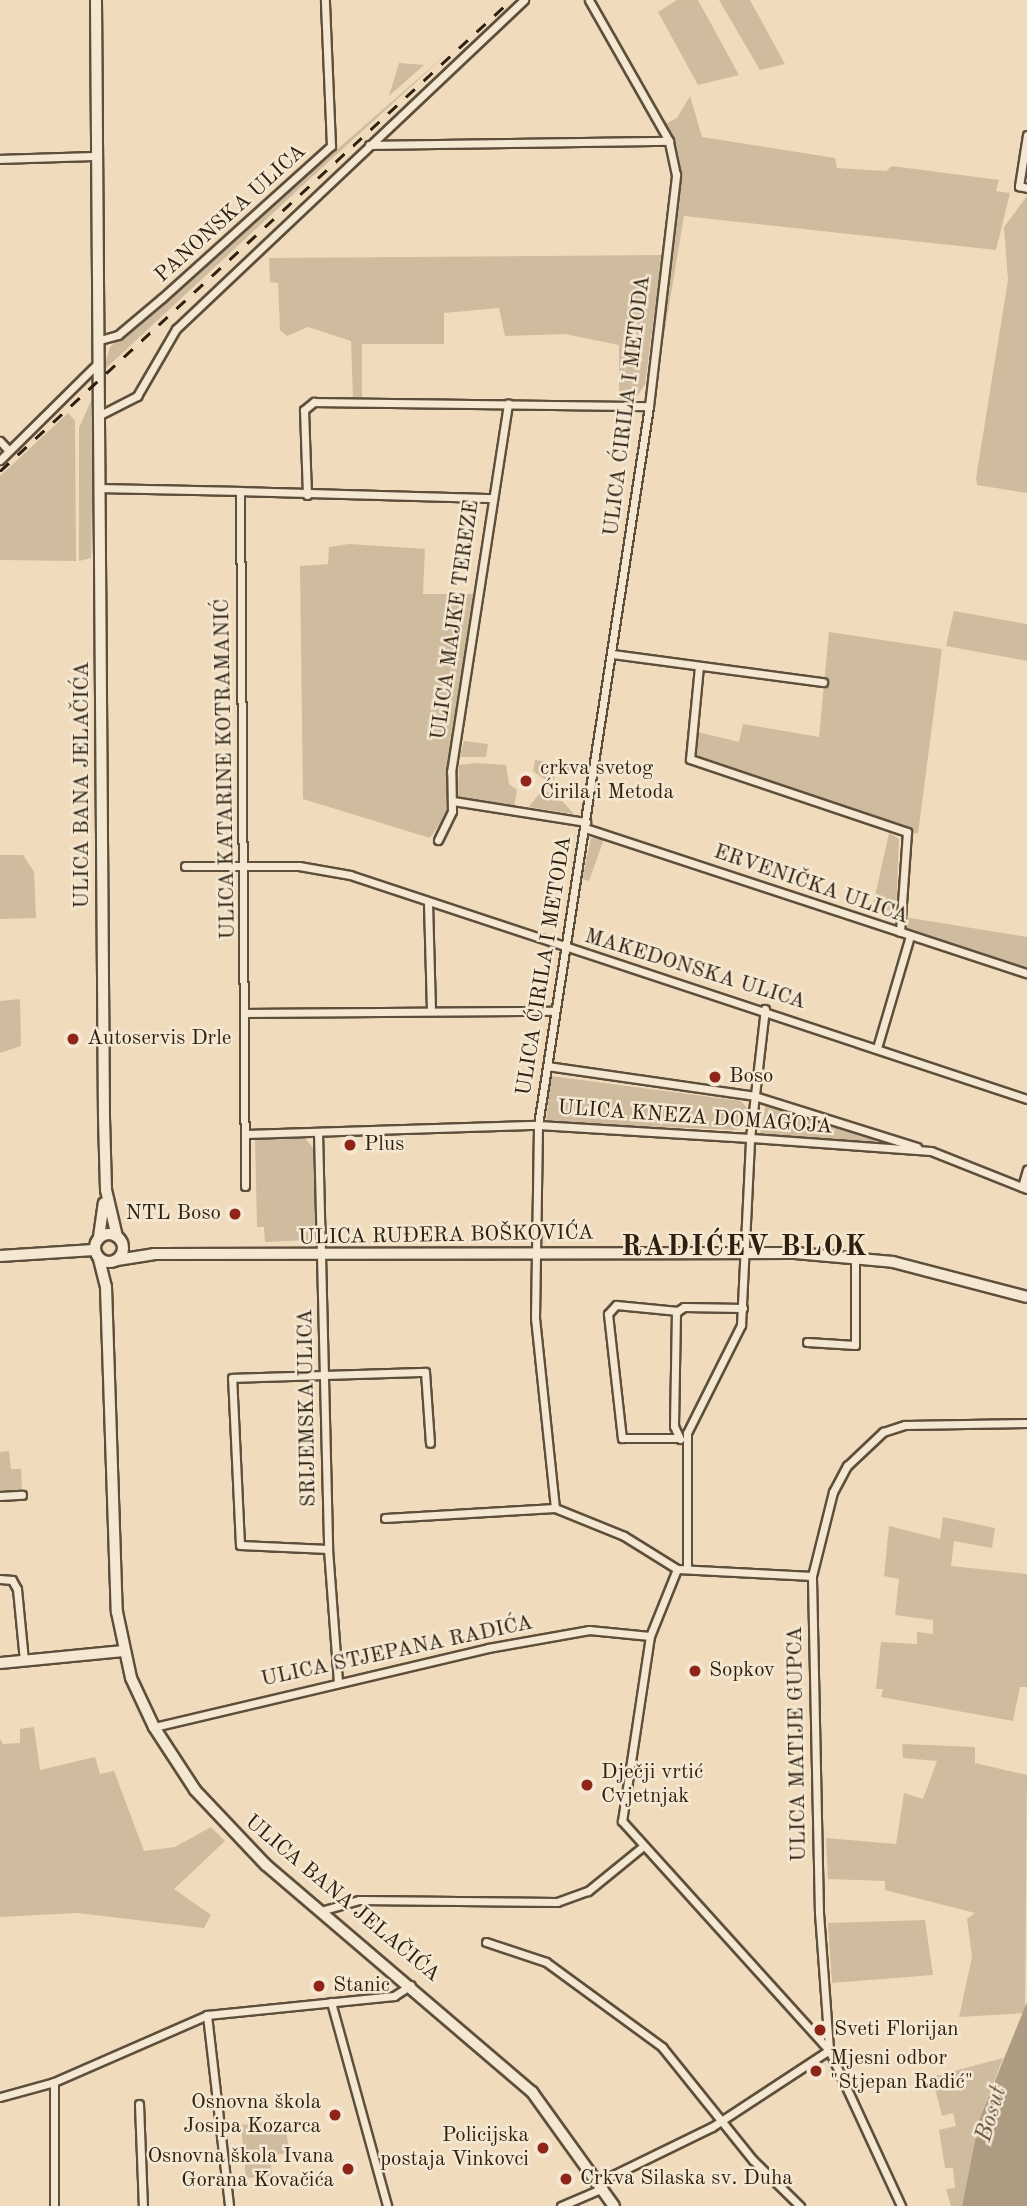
<!DOCTYPE html>
<meta charset="utf-8">
<style>
body{margin:0}
#map{position:relative;width:1027px;height:2206px;overflow:hidden;background:#f0dcbc;font-family:"Old Standard TT",serif}
div>[style]{position:absolute}
[style*='--x']{left:calc(var(--x)*1px);top:calc(var(--y)*1px);width:calc(var(--w)*1px);rotate:calc(var(--a)*1deg)}
.green>*{inset:0;background:#cfbc9f}
.water>*{inset:0;background:#ae9c82}
.roads{filter:drop-shadow(2px 0 #5e4f3c) drop-shadow(-2px 0 #5e4f3c) drop-shadow(0 2px #5e4f3c) drop-shadow(0 -2px #5e4f3c)}
.minor>*{height:7px;margin:-3.5px;padding:0 3.5px;transform-origin:3.5px;border-radius:3.5px;background:#f5e8d3}
.tertiary>*{height:10px;margin:-5px;padding:0 5px;transform-origin:5px;border-radius:5px;background:#f5e8d3}
.secondary>*{height:10px;margin:-5px;padding:0 5px;transform-origin:5px;border-radius:5px;background:#f5e8d3}
.secondary>.ring{margin:-5px;padding:0;box-sizing:content-box;background:none;border:10px solid #f5e8d3;border-radius:50%}
.rail>*{height:2.5px;margin-top:-1.25px;transform-origin:0;background:repeating-linear-gradient(90deg,#2e2011 0 12px,transparent 0 24px)}
.dots>*{width:19px;height:19px;translate:-50% -50%;box-sizing:border-box;border:4px solid #f5e8d3;border-radius:50%}
span{translate:-50% -50%;white-space:nowrap;text-align:center;line-height:1.15;-webkit-text-stroke:5px #f5e8d3;paint-order:stroke}
.street-label{font-size:21px;color:#2e2011}
.poi-label{font-size:21px;color:#2e2011}
.left{translate:0 -50%;text-align:left}
.right{translate:-100% -50%;text-align:right}
.water-label{font-size:23px;color:#5b4b39;font-style:italic}
.district-label{font-size:28px;color:#2e2011;font-weight:700;letter-spacing:2px}
</style>
<div id="map">
<div class="green">
<div style="clip-path:polygon(677px 0,698px 0,739px 75px,698px 85px,658px 12px)"></div>
<div style="clip-path:polygon(719px 0,750px 0,785px 64px,760px 70px)"></div>
<div style="clip-path:polygon(450px 51px,301px 187px,103px 371px,110px 347px)"></div>
<div style="clip-path:polygon(399px 63px,424px 65px,389px 96px)"></div>
<div style="clip-path:polygon(690px 96px,702px 137px,835px 158px,837px 168px,886px 171px,892px 166px,999px 180px,996px 191px,1010px 193px,996px 250px,684px 216px,662px 348px,656px 347px,678px 178px,665px 124px,677px 118px)"></div>
<div style="clip-path:polygon(1027px 196px,1027px 493px,977px 485px,976px 478px,1008px 280px,1004px 227px)"></div>
<div style="clip-path:polygon(662px 255px,645px 384px,635px 400px,619px 399px,619px 345px,565px 334px,505px 336px,499px 308px,444px 313px,444px 344px,362px 344px,362px 399px,353px 399px,351px 341px,308px 327px,287px 336px,280px 330px,278px 283px,270px 282px,269px 258px)"></div>
<div style="clip-path:polygon(94px 394px,91px 558px,79px 561px,79px 428px)"></div>
<div style="clip-path:polygon(68px 413px,75px 421px,76px 561px,0 560px,0 476px)"></div>
<div style="clip-path:polygon(349px 544px,425px 549px,423px 594px,475px 594px,448px 812px,430px 838px,303px 799px,300px 566px,328px 564px,329px 547px)"></div>
<div style="clip-path:polygon(954px 611px,1027px 624px,1027px 661px,946px 646px)"></div>
<div style="clip-path:polygon(829px 632px,942px 649px,918px 834px,693px 756px,694px 731px,739px 742px,743px 724px,819px 737px)"></div>
<div style="clip-path:polygon(464px 741px,488px 744px,486px 757px,460px 757px)"></div>
<div style="clip-path:polygon(535px 760px,570px 765px,569px 771px,556px 770px,554px 780px,544px 779px,533px 771px)"></div>
<div style="clip-path:polygon(475px 763px,506px 765px,509px 784px,517px 790px,514px 807px,458px 798px,459px 765px)"></div>
<div style="clip-path:polygon(541px 791px,555px 793px,574px 814px,529px 807px)"></div>
<div style="clip-path:polygon(889px 833px,899px 839px,896px 914px,873px 905px)"></div>
<div style="clip-path:polygon(591px 838px,604px 839px,589px 881px,582px 879px)"></div>
<div style="clip-path:polygon(0 855px,23px 855px,34px 872px,36px 918px,0 919px)"></div>
<div style="clip-path:polygon(904px 917px,1027px 937px,1027px 970px,905px 930px)"></div>
<div style="clip-path:polygon(20px 999px,21px 1046px,0 1053px,0 1001px)"></div>
<div style="clip-path:polygon(551px 1076px,741px 1101px,748px 1109px,745px 1125px,737px 1130px,546px 1122px)"></div>
<div style="clip-path:polygon(766px 1103px,875px 1137px,876px 1142px,760px 1135px)"></div>
<div style="clip-path:polygon(304px 1137px,314px 1149px,316px 1234px,309px 1240px,265px 1242px,264px 1227px,257px 1227px,255px 1139px)"></div>
<div style="clip-path:polygon(9px 1451px,11px 1469px,21px 1469px,22px 1491px,0 1493px,0 1452px)"></div>
<div style="clip-path:polygon(943px 1517px,995px 1528px,992px 1548px,954px 1541px,951px 1566px,1027px 1574px,1027px 1687px,1020px 1687px,1013px 1721px,881px 1697px,883px 1689px,876px 1689px,881px 1642px,917px 1644px,917px 1632px,933px 1634px,933px 1620px,895px 1615px,899px 1579px,884px 1576px,889px 1526px,940px 1539px)"></div>
<div style="clip-path:polygon(34px 1727px,40px 1770px,95px 1757px,100px 1774px,114px 1771px,144px 1851px,175px 1847px,211px 1827px,225px 1841px,174px 1889px,211px 1915px,204px 1928px,77px 1913px,0 1917px,0 1739px,3px 1744px,20px 1743px,20px 1729px)"></div>
<div style="clip-path:polygon(902px 1744px,975px 1747px,975px 1763px,1027px 1775px,1025px 2013px,959px 2017px,972px 1957px,967px 1919px,975px 1913px,885px 1890px,885px 1881px,828px 1879px,826px 1838px,896px 1844px,904px 1793px,923px 1799px,937px 1761px,903px 1758px)"></div>
<div style="clip-path:polygon(925px 1920px,933px 1975px,832px 1983px,828px 1923px)"></div>
<div style="clip-path:polygon(1003px 2058px,979px 2120px,962px 2206px,951px 2206px,946px 2189px,955px 2188px,953px 2168px,945px 2168px,939px 2130px,956px 2126px,953px 2113px,942px 2116px,932px 2077px)"></div>
<div style="clip-path:polygon(285px 2120px,289px 2153px,272px 2155px,270px 2149px,272px 2176px,246px 2178px,241px 2125px)"></div>
</div>
<div class="water">
<div style="clip-path:polygon(1027px 2002px,1027px 2206px,962px 2206px,979px 2120px)"></div>
</div>
<div class="roads">
<div class="minor">
<div style="--x:1027;--y:135;--w:52;--a:98.9"></div>
<div style="--x:1019;--y:186;--w:8;--a:14"></div>
<div style="--x:369;--y:145;--w:300;--a:-0.8"></div>
<div style="--x:0;--y:159;--w:98;--a:-1.8"></div>
<div style="--x:100;--y:340;--w:19;--a:-16"></div>
<div style="--x:118;--y:335;--w:57;--a:-40.1"></div>
<div style="--x:162;--y:298;--w:227;--a:-42"></div>
<div style="--x:331;--y:146;--w:146;--a:-92.4"></div>
<div style="--x:100;--y:415;--w:42;--a:-27.2"></div>
<div style="--x:137;--y:396;--w:78;--a:-59.8"></div>
<div style="--x:176;--y:329;--w:479;--a:-43.4"></div>
<div style="--x:0;--y:441;--w:13;--a:48"></div>
<div style="--x:0;--y:460;--w:139;--a:-44.7"></div>
<div style="--x:101;--y:488;--w:139;--a:1.2"></div>
<div style="--x:240;--y:491;--w:695;--a:89.59"></div>
<div style="--x:240;--y:491;--w:252;--a:1.6"></div>
<div style="--x:307;--y:495;--w:85;--a:-92"></div>
<div style="--x:304;--y:410;--w:13;--a:-39"></div>
<div style="--x:314;--y:402;--w:335;--a:0.7"></div>
<div style="--x:612;--y:654;--w:213;--a:7.6"></div>
<div style="--x:699;--y:666;--w:93;--a:95.5"></div>
<div style="--x:690;--y:759;--w:229;--a:18.6"></div>
<div style="--x:907;--y:832;--w:100;--a:94"></div>
<div style="--x:453;--y:801;--w:135;--a:9"></div>
<div style="--x:585;--y:828;--w:465;--a:18.2"></div>
<div style="--x:438;--y:840;--w:32;--a:-64"></div>
<div style="--x:452;--y:811;--w:39;--a:-91"></div>
<div style="--x:451;--y:772;--w:373;--a:-81.2"></div>
<div style="--x:185;--y:866;--w:114;--a:0"></div>
<div style="--x:299;--y:866;--w:52;--a:10"></div>
<div style="--x:350;--y:875;--w:713;--a:18.31"></div>
<div style="--x:428;--y:903;--w:106;--a:88.4"></div>
<div style="--x:245;--y:1013;--w:308;--a:-0.4"></div>
<div style="--x:877;--y:1048;--w:117;--a:-73.6"></div>
<div style="--x:547;--y:1066;--w:209;--a:8.2"></div>
<div style="--x:754;--y:1096;--w:171;--a:17.4"></div>
<div style="--x:318;--y:1132;--w:417;--a:88.6"></div>
<div style="--x:328;--y:1549;--w:133;--a:85.7"></div>
<div style="--x:246;--y:1134;--w:292;--a:-1.8"></div>
<div style="--x:538;--y:1125;--w:212;--a:3.5"></div>
<div style="--x:750;--y:1138;--w:181;--a:4.1"></div>
<div style="--x:931;--y:1151;--w:103;--a:21.6"></div>
<div style="--x:1022;--y:1187;--w:18;--a:-74"></div>
<div style="--x:678;--y:1311;--w:62;--a:-174.5"></div>
<div style="--x:616;--y:1305;--w:12;--a:132"></div>
<div style="--x:608;--y:1314;--w:125;--a:83.6"></div>
<div style="--x:622;--y:1438;--w:57;--a:0"></div>
<div style="--x:807;--y:1342;--w:48;--a:3.6"></div>
<div style="--x:855;--y:1345;--w:87;--a:-90"></div>
<div style="--x:680;--y:1439;--w:14;--a:-115"></div>
<div style="--x:674;--y:1426;--w:114;--a:-89"></div>
<div style="--x:676;--y:1312;--w:9;--a:-32"></div>
<div style="--x:684;--y:1307;--w:59;--a:1"></div>
<div style="--x:0;--y:1496;--w:22;--a:-3"></div>
<div style="--x:555;--y:1508;--w:191;--a:-96"></div>
<div style="--x:535;--y:1318;--w:193;--a:-89.1"></div>
<div style="--x:538;--y:1125;--w:728;--a:-81.22"></div>
<div style="--x:649;--y:406;--w:233;--a:-83.3"></div>
<div style="--x:676;--y:175;--w:35;--a:-102"></div>
<div style="--x:669;--y:141;--w:162;--a:-119.6"></div>
<div style="--x:385;--y:1518;--w:170;--a:-3.4"></div>
<div style="--x:555;--y:1508;--w:74;--a:22.1"></div>
<div style="--x:624;--y:1536;--w:62;--a:31.9"></div>
<div style="--x:328;--y:1549;--w:88;--a:-177.4"></div>
<div style="--x:240;--y:1545;--w:167;--a:-92.7"></div>
<div style="--x:232;--y:1378;--w:193;--a:-1.8"></div>
<div style="--x:425;--y:1372;--w:71;--a:86"></div>
<div style="--x:687;--y:1568;--w:135;--a:-90"></div>
<div style="--x:687;--y:1433;--w:121;--a:-63.4"></div>
<div style="--x:741;--y:1325;--w:187;--a:-87.2"></div>
<div style="--x:750;--y:1138;--w:130;--a:-83.4"></div>
<div style="--x:812;--y:1576;--w:135;--a:-177"></div>
<div style="--x:677;--y:1569;--w:72;--a:111.9"></div>
<div style="--x:650;--y:1636;--w:187;--a:98.6"></div>
<div style="--x:622;--y:1821;--w:309;--a:47.9"></div>
<div style="--x:829;--y:2050;--w:172;--a:65.2"></div>
<div style="--x:0;--y:1579;--w:12;--a:5"></div>
<div style="--x:12;--y:1580;--w:10;--a:61"></div>
<div style="--x:17;--y:1589;--w:72;--a:84.4"></div>
<div style="--x:154;--y:1727;--w:343;--a:-13.3"></div>
<div style="--x:488;--y:1648;--w:103;--a:-10.1"></div>
<div style="--x:589;--y:1630;--w:61;--a:5.6"></div>
<div style="--x:324;--y:1910;--w:36;--a:-16"></div>
<div style="--x:359;--y:1900;--w:198;--a:0.6"></div>
<div style="--x:557;--y:1902;--w:33;--a:-20"></div>
<div style="--x:588;--y:1891;--w:68;--a:-39.1"></div>
<div style="--x:486;--y:1942;--w:63;--a:18.4"></div>
<div style="--x:546;--y:1962;--w:144;--a:36.2"></div>
<div style="--x:662;--y:2047;--w:145;--a:51.2"></div>
<div style="--x:753;--y:2160;--w:66;--a:44.4"></div>
<div style="--x:331;--y:2002;--w:212;--a:74.6"></div>
<div style="--x:207;--y:2015;--w:192;--a:83.4"></div>
<div style="--x:829;--y:2049;--w:136;--a:-94.2"></div>
<div style="--x:819;--y:1913;--w:337;--a:-91.2"></div>
<div style="--x:812;--y:1576;--w:87;--a:-76"></div>
<div style="--x:833;--y:1492;--w:30;--a:-62"></div>
<div style="--x:847;--y:1466;--w:50;--a:-43.4"></div>
<div style="--x:883;--y:1432;--w:23;--a:-18"></div>
<div style="--x:905;--y:1425;--w:122;--a:-0.9"></div>
<div style="--x:54;--y:2082;--w:124;--a:90"></div>
<div style="--x:0;--y:2097;--w:56;--a:-15.5"></div>
<div style="--x:54;--y:2082;--w:167;--a:-23.6"></div>
<div style="--x:207;--y:2015;--w:188;--a:-5.8"></div>
<div style="--x:394;--y:1996;--w:20;--a:-33"></div>
<div style="--x:139;--y:2104;--w:102;--a:87.8"></div>
<div style="--x:599;--y:2182;--w:126;--a:-26"></div>
<div style="--x:712;--y:2127;--w:140;--a:-33.3"></div>
<div style="--x:561;--y:2206;--w:46;--a:-23.2"></div>
</div>
<div class="tertiary">
<div style="--x:0;--y:1663;--w:124;--a:-5.6"></div>
</div>
<div class="secondary">
<div style="--x:96;--y:0;--w:1118;--a:89.59"></div>
<div style="--x:104;--y:1118;--w:72;--a:88.4"></div>
<div style="--x:106;--y:1190;--w:48;--a:76.8"></div>
<div class="ring" style="left:95px;top:1234px;width:18px;height:18px"></div>
<div style="--x:99;--y:1237;--w:34;--a:-82"></div>
<div style="--x:0;--y:1256;--w:94;--a:-3.7"></div>
<div style="--x:99;--y:1259;--w:29;--a:76"></div>
<div style="--x:106;--y:1287;--w:325;--a:88.1"></div>
<div style="--x:117;--y:1612;--w:67;--a:78"></div>
<div style="--x:131;--y:1678;--w:54;--a:64.9"></div>
<div style="--x:154;--y:1727;--w:75;--a:56.9"></div>
<div style="--x:195;--y:1790;--w:103;--a:46.6"></div>
<div style="--x:266;--y:1865;--w:350;--a:40.5"></div>
<div style="--x:532;--y:2092;--w:140;--a:54.3"></div>
<div style="--x:117;--y:1260;--w:37;--a:-9"></div>
<div style="--x:154;--y:1254;--w:641;--a:-0.09"></div>
<div style="--x:795;--y:1253;--w:98;--a:5.2"></div>
<div style="--x:893;--y:1262;--w:138;--a:14.6"></div>
</div>
</div>
<div class="rail">
<div style="--x:0;--y:471;--w:695;--a:-42.67"></div>
</div>
<div class="dots">
<div style="left:526px;top:781px;background:#8f2418"></div>
<div style="left:73px;top:1039px;background:#8f2418"></div>
<div style="left:715px;top:1077px;background:#8f2418"></div>
<div style="left:350px;top:1145px;background:#8f2418"></div>
<div style="left:235px;top:1214px;background:#8f2418"></div>
<div style="left:695px;top:1671px;background:#8f2418"></div>
<div style="left:587px;top:1785px;background:#8f2418"></div>
<div style="left:319px;top:1986px;background:#8f2418"></div>
<div style="left:820px;top:2030px;background:#8f2418"></div>
<div style="left:816px;top:2071px;background:#8f2418"></div>
<div style="left:335px;top:2115px;background:#8f2418"></div>
<div style="left:543px;top:2148px;background:#8f2418"></div>
<div style="left:348px;top:2169px;background:#8f2418"></div>
<div style="left:566px;top:2179px;background:#8f2418"></div>
</div>
<div class="street-label">
<span style="left:231px;top:214px;rotate:-42deg">PANONSKA ULICA</span>
<span style="left:628px;top:406px;rotate:-83deg">ULICA ĆIRILA I METODA</span>
<span style="left:456px;top:620px;rotate:-82deg">ULICA MAJKE TEREZE</span>
<span style="left:226px;top:769px;rotate:-91deg">ULICA KATARINE KOTRAMANIĆ</span>
<span style="left:83px;top:785px;rotate:-90deg">ULICA BANA JELAČIĆA</span>
<span style="left:811px;top:885px;rotate:19deg">ERVENIČKA ULICA</span>
<span style="left:545px;top:966px;rotate:-81deg">ULICA ĆIRILA I METODA</span>
<span style="left:695px;top:970px;rotate:17deg">MAKEDONSKA ULICA</span>
<span style="left:695px;top:1118px;rotate:4deg">ULICA KNEZA DOMAGOJA</span>
<span style="left:446px;top:1236px;rotate:-1deg">ULICA RUĐERA BOŠKOVIĆA</span>
<span style="left:308px;top:1408px;rotate:-91deg">SRIJEMSKA ULICA</span>
<span style="left:397px;top:1652px;rotate:-12deg">ULICA STJEPANA RADIĆA</span>
<span style="left:798px;top:1744px;rotate:-91deg">ULICA MATIJE GUPCA</span>
<span style="left:342px;top:1899px;rotate:40deg">ULICA BANA JELAČIĆA</span>
</div>
<div class="poi-label">
<span class="left" style="left:540px;top:781px">crkva svetog<br>Ćirila i Metoda</span>
<span class="left" style="left:87px;top:1039px">Autoservis Drle</span>
<span class="left" style="left:729px;top:1077px">Boso</span>
<span class="left" style="left:364px;top:1145px">Plus</span>
<span class="right" style="left:221px;top:1214px">NTL Boso</span>
<span class="left" style="left:709px;top:1671px">Sopkov</span>
<span class="left" style="left:601px;top:1785px">Dječji vrtić<br>Cvjetnjak</span>
<span class="left" style="left:333px;top:1986px">Stanic</span>
<span class="left" style="left:834px;top:2030px">Sveti Florijan</span>
<span class="left" style="left:830px;top:2071px">Mjesni odbor<br>"Stjepan Radić"</span>
<span class="right" style="left:321px;top:2115px">Osnovna škola<br>Josipa Kozarca</span>
<span class="right" style="left:529px;top:2148px">Policijska<br>postaja Vinkovci</span>
<span class="right" style="left:334px;top:2169px">Osnovna škola Ivana<br>Gorana Kovačića</span>
<span class="left" style="left:580px;top:2179px">Crkva Silaska sv. Duha</span>
</div>
<div class="water-label">
<span style="left:992px;top:2114px;rotate:-73deg">Bosut</span>
</div>
<div class="district-label">
<span style="left:745px;top:1248px">RADIĆEV BLOK</span>
</div>
</div>
